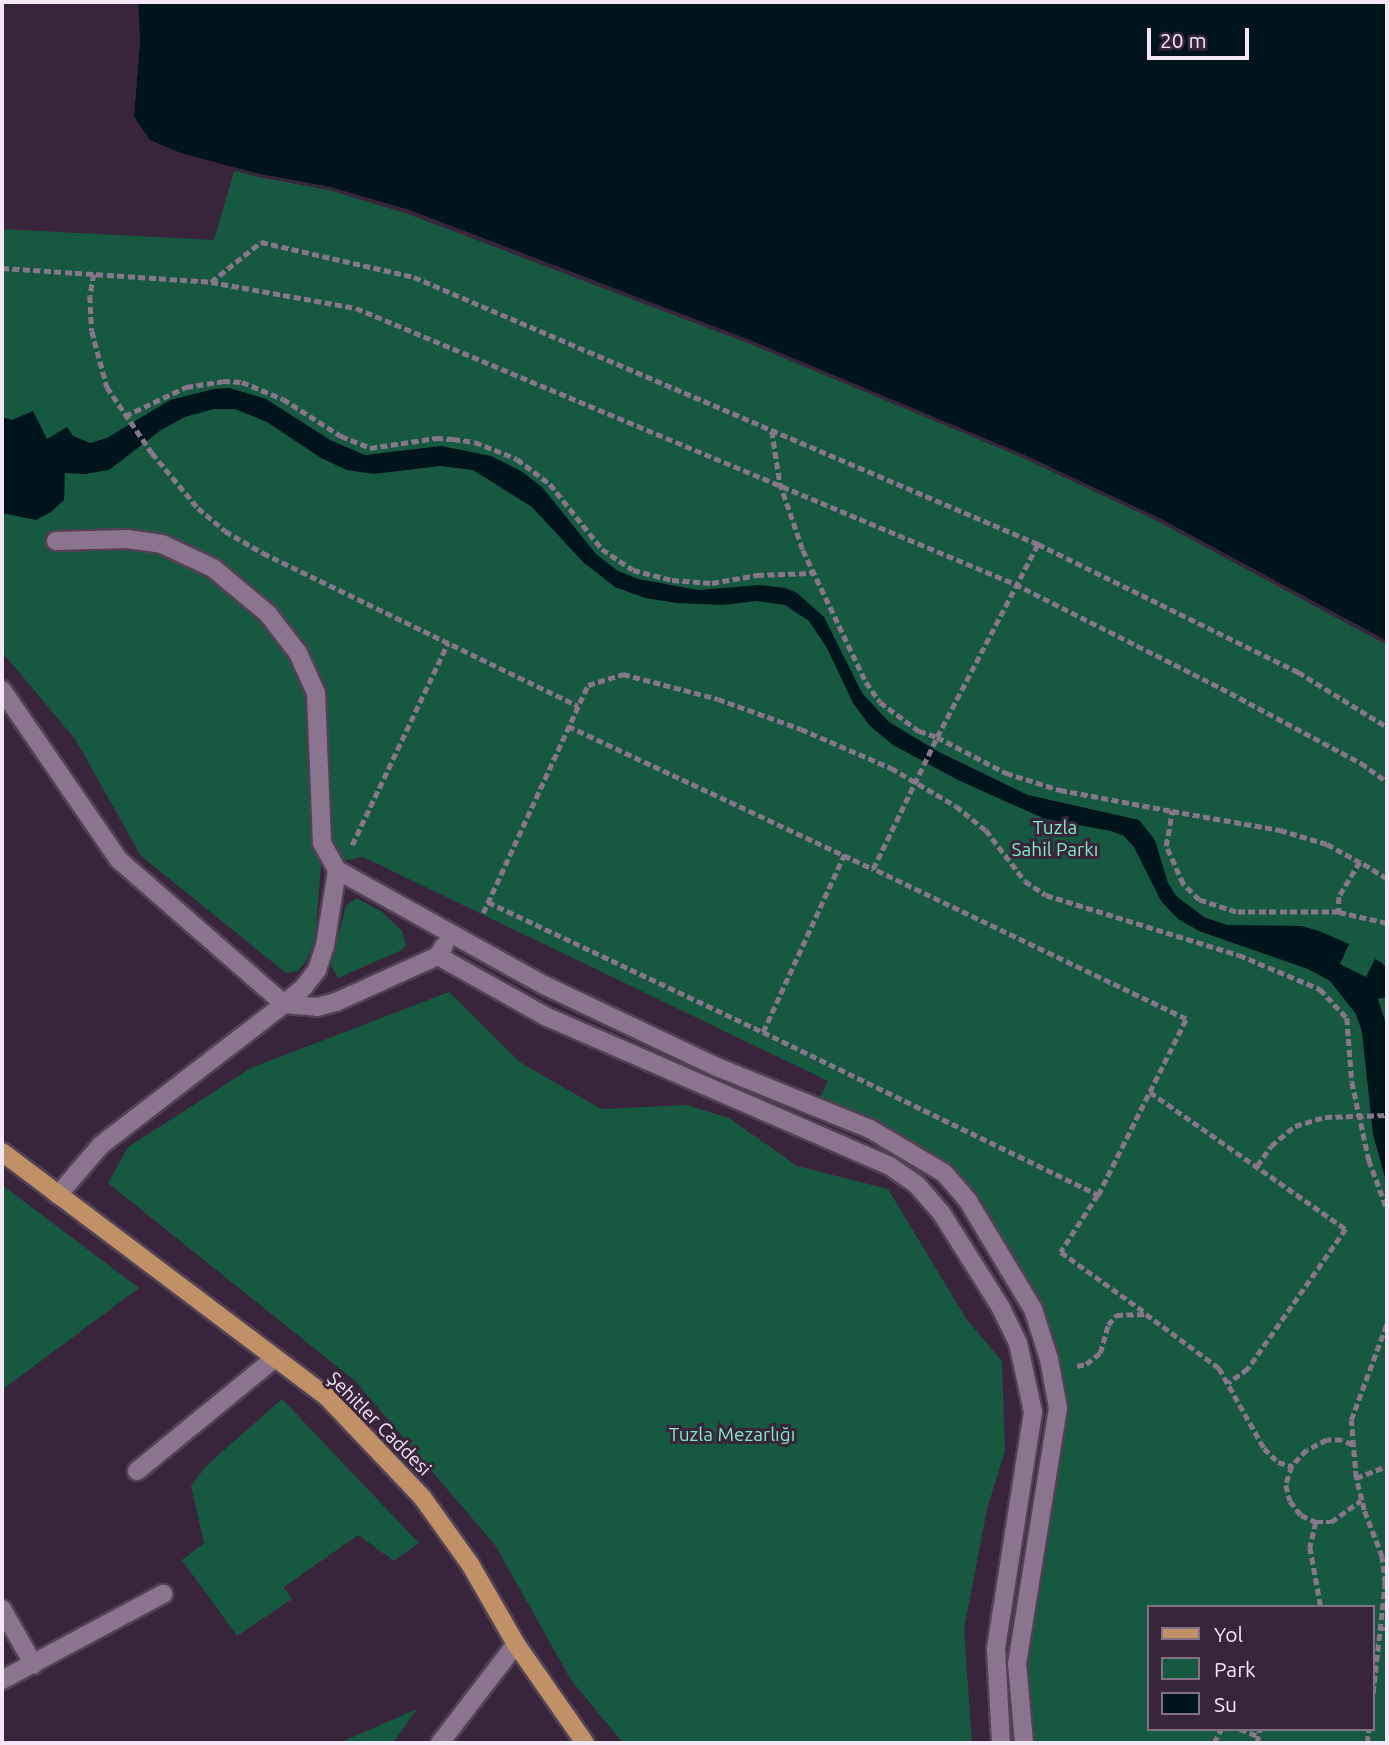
<!DOCTYPE html>
<meta charset="utf-8">
<style>
body{margin:0}
#map{position:relative;width:1389px;height:1745px;overflow:hidden;background:#38243b;font-family:Ubuntu,sans-serif}
div>[style]{position:absolute}
[style*='--x']{left:calc(var(--x)*1px);top:calc(var(--y)*1px);width:calc(var(--w)*1px);rotate:calc(var(--a)*1deg)}
.green>*{inset:0;background:#175840}
.water>*{inset:0;background:#00141b}
.pier>*{inset:0;background:#38243b}
.path>*{height:4.5px;margin-top:-2.25px;transform-origin:0;background:repeating-linear-gradient(90deg,#88778a 0 7px,transparent 0 10.5px)}
.roads{filter:drop-shadow(2px 0 #524155) drop-shadow(-2px 0 #524155) drop-shadow(0 2px #524155) drop-shadow(0 -2px #524155)}
.minor>*{height:18px;margin:-9px;padding:0 9px;transform-origin:9px;border-radius:9px;background:#8b748e}
.major>*{height:18px;margin:-9px;padding:0 9px;transform-origin:9px;border-radius:9px;background:#c09166}
span{translate:-50% -50%;white-space:nowrap;text-align:center;line-height:1.15;-webkit-text-stroke:6px #38243b;paint-order:stroke}
.park-label{font-size:19px;color:#7fedc0}
.street-label{font-size:19px;color:#f4e7f5}
.frame{position:absolute;inset:0;border:4px solid #f4e7f5;pointer-events:none}
.legend{position:absolute;left:1147px;top:1605px;width:228px;height:126px;box-sizing:border-box;background:#38243b;border:2px solid #837285;margin:0;padding:9px 12px;list-style:none;font-size:21px;color:#f4e7f5}
.legend li{display:flex;align-items:center;gap:14px;height:35px}
.legend b{width:35px;border:2px solid #837285}
.scale{position:absolute;left:1147px;top:28px;width:102px;height:32px;box-sizing:border-box;border:4px solid #f4e7f5;border-top:0;padding-left:9px;font-size:21px;line-height:24px;white-space:nowrap;color:#f4e7f5;-webkit-text-stroke:5px #38243b;paint-order:stroke}
</style>
<div id="map">
<div class="green">
<div style="clip-path:polygon(evenodd,235px 168px,330px 187px,507px 245px,1022px 454px,1159px 518px,1387px 641px,1387px 1743px,1031px 1743px,1026px 1669px,1066px 1410px,1061px 1374px,1042px 1308px,1026px 1280px,980px 1203px,960px 1175px,935px 1154px,820px 1097px,828px 1081px,363px 857px,321px 865px,315px 939px,307px 960px,298px 971px,286px 973px,141px 856px,75px 739px,2px 652px,2px 229px,214px 240px,235px 168px,1149px 1607px,1373px 1607px,1373px 1729px,1149px 1729px,1149px 1607px)"></div>
<div style="clip-path:polygon(356px 898px,381px 911px,402px 931px,406px 945px,402px 950px,338px 978px,331px 966px,346px 906px)"></div>
<div style="clip-path:polygon(449px 992px,521px 1063px,601px 1109px,686px 1105px,729px 1118px,797px 1166px,888px 1189px,967px 1320px,1002px 1361px,1005px 1451px,987px 1509px,964px 1629px,972px 1743px,623px 1743px,571px 1680px,495px 1545px,355px 1381px,108px 1183px,128px 1147px,251px 1068px)"></div>
<div style="clip-path:polygon(2px 1185px,139px 1288px,2px 1390px)"></div>
<div style="clip-path:polygon(282px 1399px,419px 1543px,394px 1561px,358px 1535px,284px 1587px,292px 1599px,237px 1636px,182px 1560px,204px 1543px,191px 1486px,207px 1465px)"></div>
<div style="clip-path:polygon(417px 1709px,393px 1743px,339px 1743px)"></div>
</div>
<div class="water">
<div style="clip-path:polygon(138px 2px,1387px 2px,1387px 641px,1159px 518px,1022px 454px,752px 341px,409px 210px,330px 187px,259px 174px,181px 153px,149px 140px,134px 117px,140px 41px)"></div>
<div style="clip-path:polygon(230px 388px,266px 399px,330px 440px,365px 455px,441px 446px,491px 456px,521px 471px,542px 487px,596px 554px,618px 571px,638px 579px,698px 590px,759px 585px,785px 588px,797px 593px,824px 617px,862px 693px,889px 722px,937px 751px,1028px 795px,1139px 820px,1155px 840px,1168px 883px,1176px 896px,1204px 917px,1227px 925px,1302px 926px,1319px 931px,1349px 944px,1340px 964px,1366px 977px,1375px 959px,1382px 963px,1387px 968px,1387px 997px,1378px 999px,1387px 1027px,1387px 1185px,1373px 1134px,1362px 1032px,1356px 1014px,1330px 981px,1308px 969px,1199px 931px,1178px 919px,1161px 901px,1134px 847px,1124px 836px,1111px 831px,1045px 819px,958px 780px,893px 745px,870px 726px,853px 703px,827px 648px,809px 621px,785px 605px,756px 601px,723px 605px,677px 603px,645px 598px,615px 587px,583px 562px,532px 507px,473px 470px,440px 466px,374px 474px,347px 470px,321px 458px,267px 422px,235px 409px,214px 409px,185px 417px,161px 430px,109px 470px,85px 474px,65px 473px,64px 500px,51px 512px,36px 520px,2px 513px,2px 417px,12px 420px,33px 411px,47px 439px,67px 427px,73px 436px,90px 443px,107px 438px,170px 400px,214px 389px)"></div>
</div>
<div class="pier">
<div style="clip-path:polygon(135px 2px,138px 2px,140px 41px,134px 117px,150px 140px,182px 154px,259px 174px,330px 187px,409px 210px,752px 341px,1022px 454px,1159px 518px,1387px 641px,1387px 645px,1157px 521px,1021px 457px,750px 344px,408px 214px,329px 190px,258px 177px,181px 157px,148px 143px,131px 117px,136px 40px)"></div>
</div>
<div class="path">
<div style="--x:2;--y:268;--w:209;--a:3.8"></div>
<div style="--x:211;--y:282;--w:147;--a:10.2"></div>
<div style="--x:356;--y:308;--w:714;--a:22.72"></div>
<div style="--x:1015;--y:584;--w:231;--a:26.8"></div>
<div style="--x:1221;--y:688;--w:159;--a:28.2"></div>
<div style="--x:1361;--y:763;--w:32;--a:36"></div>
<div style="--x:94;--y:274;--w:22;--a:100"></div>
<div style="--x:90;--y:296;--w:35;--a:87"></div>
<div style="--x:92;--y:331;--w:58;--a:75"></div>
<div style="--x:107;--y:387;--w:80;--a:55.7"></div>
<div style="--x:152;--y:453;--w:72;--a:50.1"></div>
<div style="--x:198;--y:508;--w:35;--a:40"></div>
<div style="--x:225;--y:531;--w:44;--a:30.1"></div>
<div style="--x:263;--y:553;--w:350;--a:25.9"></div>
<div style="--x:211;--y:282;--w:64;--a:-38.7"></div>
<div style="--x:261;--y:242;--w:157;--a:12.9"></div>
<div style="--x:414;--y:277;--w:679;--a:23.17"></div>
<div style="--x:1038;--y:544;--w:290;--a:26.2"></div>
<div style="--x:1298;--y:672;--w:105;--a:31.7"></div>
<div style="--x:125;--y:416;--w:68;--a:-25.4"></div>
<div style="--x:186;--y:387;--w:37;--a:-9"></div>
<div style="--x:223;--y:381;--w:19;--a:3"></div>
<div style="--x:242;--y:382;--w:44;--a:22.5"></div>
<div style="--x:283;--y:399;--w:69;--a:32.5"></div>
<div style="--x:341;--y:436;--w:31;--a:22"></div>
<div style="--x:370;--y:448;--w:67;--a:-8.6"></div>
<div style="--x:436;--y:438;--w:17;--a:3"></div>
<div style="--x:453;--y:439;--w:22;--a:8"></div>
<div style="--x:475;--y:442;--w:45;--a:22"></div>
<div style="--x:517;--y:459;--w:41;--a:37.1"></div>
<div style="--x:550;--y:484;--w:83;--a:51.3"></div>
<div style="--x:602;--y:549;--w:37;--a:34"></div>
<div style="--x:633;--y:570;--w:40;--a:14.4"></div>
<div style="--x:672;--y:580;--w:40;--a:4.3"></div>
<div style="--x:712;--y:583;--w:46;--a:-10.1"></div>
<div style="--x:757;--y:575;--w:55;--a:-2.1"></div>
<div style="--x:772;--y:431;--w:53;--a:81.3"></div>
<div style="--x:780;--y:483;--w:71;--a:71.1"></div>
<div style="--x:803;--y:550;--w:146;--a:64.5"></div>
<div style="--x:866;--y:682;--w:24;--a:55"></div>
<div style="--x:880;--y:702;--w:49;--a:36.6"></div>
<div style="--x:919;--y:731;--w:19;--a:18"></div>
<div style="--x:937;--y:737;--w:78;--a:27.6"></div>
<div style="--x:1006;--y:773;--w:57;--a:17.5"></div>
<div style="--x:1060;--y:790;--w:114;--a:10.6"></div>
<div style="--x:568;--y:726;--w:337;--a:25.1"></div>
<div style="--x:873;--y:869;--w:147;--a:-64.1"></div>
<div style="--x:937;--y:737;--w:218;--a:-62.4"></div>
<div style="--x:352;--y:845;--w:224;--a:-64.6"></div>
<div style="--x:1387;--y:879;--w:32;--a:-148"></div>
<div style="--x:1360;--y:862;--w:41;--a:121"></div>
<div style="--x:1339;--y:897;--w:15;--a:90"></div>
<div style="--x:1339;--y:912;--w:49;--a:12.9"></div>
<div style="--x:488;--y:902;--w:304;--a:25.3"></div>
<div style="--x:763;--y:1032;--w:373;--a:25.9"></div>
<div style="--x:1098;--y:1195;--w:197;--a:-63.4"></div>
<div style="--x:1186;--y:1019;--w:347;--a:-154.4"></div>
<div style="--x:1339;--y:912;--w:103;--a:180"></div>
<div style="--x:1236;--y:912;--w:39;--a:-162"></div>
<div style="--x:1199;--y:900;--w:23;--a:-135"></div>
<div style="--x:1183;--y:884;--w:42;--a:-114.1"></div>
<div style="--x:1166;--y:846;--w:36;--a:-80"></div>
<div style="--x:1172;--y:811;--w:110;--a:10"></div>
<div style="--x:1280;--y:830;--w:49;--a:16.6"></div>
<div style="--x:1327;--y:844;--w:38;--a:29"></div>
<div style="--x:483;--y:913;--w:251;--a:-65.3"></div>
<div style="--x:588;--y:685;--w:37;--a:-17"></div>
<div style="--x:623;--y:674;--w:98;--a:14.7"></div>
<div style="--x:718;--y:699;--w:88;--a:19.9"></div>
<div style="--x:801;--y:729;--w:98;--a:23.4"></div>
<div style="--x:891;--y:768;--w:75;--a:30.3"></div>
<div style="--x:956;--y:806;--w:38;--a:39"></div>
<div style="--x:986;--y:830;--w:64;--a:52.6"></div>
<div style="--x:1025;--y:881;--w:25;--a:34"></div>
<div style="--x:1046;--y:895;--w:202;--a:17.3"></div>
<div style="--x:1239;--y:955;--w:88;--a:22.8"></div>
<div style="--x:1320;--y:989;--w:40;--a:47"></div>
<div style="--x:1347;--y:1018;--w:64;--a:85.5"></div>
<div style="--x:1352;--y:1082;--w:80;--a:77.7"></div>
<div style="--x:1369;--y:1160;--w:52;--a:69.8"></div>
<div style="--x:763;--y:1032;--w:195;--a:-65.4"></div>
<div style="--x:1150;--y:1092;--w:239;--a:35"></div>
<div style="--x:1346;--y:1229;--w:171;--a:125"></div>
<div style="--x:1248;--y:1369;--w:24;--a:144"></div>
<div style="--x:1257;--y:1166;--w:24;--a:-55"></div>
<div style="--x:1271;--y:1146;--w:31;--a:-40"></div>
<div style="--x:1295;--y:1126;--w:31;--a:-17"></div>
<div style="--x:1325;--y:1117;--w:62;--a:-1.8"></div>
<div style="--x:1098;--y:1195;--w:68;--a:123"></div>
<div style="--x:1061;--y:1252;--w:105;--a:35.7"></div>
<div style="--x:1077;--y:1366;--w:9;--a:-13"></div>
<div style="--x:1086;--y:1364;--w:18;--a:-38"></div>
<div style="--x:1100;--y:1353;--w:29;--a:-74"></div>
<div style="--x:1108;--y:1325;--w:13;--a:-51"></div>
<div style="--x:1116;--y:1315;--w:30;--a:-2"></div>
<div style="--x:1146;--y:1314;--w:91;--a:36.5"></div>
<div style="--x:1219;--y:1368;--w:92;--a:60.6"></div>
<div style="--x:1264;--y:1448;--w:20;--a:45"></div>
<div style="--x:1278;--y:1462;--w:15;--a:16"></div>
<div style="--x:1352;--y:1445;--w:11;--a:-153"></div>
<div style="--x:1342;--y:1440;--w:15;--a:180"></div>
<div style="--x:1327;--y:1440;--w:22;--a:153"></div>
<div style="--x:1307;--y:1450;--w:22;--a:133"></div>
<div style="--x:1292;--y:1466;--w:20;--a:108"></div>
<div style="--x:1286;--y:1485;--w:16;--a:76"></div>
<div style="--x:1290;--y:1501;--w:18;--a:52"></div>
<div style="--x:1301;--y:1515;--w:17;--a:25"></div>
<div style="--x:1316;--y:1522;--w:15;--a:0"></div>
<div style="--x:1331;--y:1522;--w:37;--a:-36"></div>
<div style="--x:1356;--y:1478;--w:33;--a:-21"></div>
<div style="--x:1316;--y:1522;--w:26;--a:103"></div>
<div style="--x:1310;--y:1547;--w:61;--a:79.6"></div>
<div style="--x:1380;--y:1629;--w:7;--a:0"></div>
<div style="--x:1373;--y:1693;--w:111;--a:-83.8"></div>
<div style="--x:1385;--y:1583;--w:26;--a:-97"></div>
<div style="--x:1382;--y:1557;--w:50;--a:-111"></div>
<div style="--x:1364;--y:1510;--w:33;--a:-104"></div>
<div style="--x:1356;--y:1478;--w:58;--a:-94.9"></div>
<div style="--x:1351;--y:1420;--w:103;--a:-69.6"></div>
<div style="--x:1240;--y:1729;--w:19;--a:21"></div>
<div style="--x:1214;--y:1743;--w:16;--a:-63"></div>
<div style="--x:1257;--y:1743;--w:14;--a:-78"></div>
<div style="--x:1367;--y:1743;--w:14;--a:-82"></div>
</div>
<div class="roads">
<div class="minor">
<div style="--x:56;--y:541;--w:71;--a:-1.6"></div>
<div style="--x:127;--y:539;--w:35;--a:8"></div>
<div style="--x:162;--y:544;--w:56;--a:25.2"></div>
<div style="--x:213;--y:568;--w:72;--a:39.9"></div>
<div style="--x:268;--y:614;--w:49;--a:52.4"></div>
<div style="--x:298;--y:653;--w:44;--a:65.8"></div>
<div style="--x:316;--y:693;--w:150;--a:87.7"></div>
<div style="--x:322;--y:843;--w:31;--a:61"></div>
<div style="--x:337;--y:870;--w:237;--a:29.1"></div>
<div style="--x:544;--y:985;--w:191;--a:25.4"></div>
<div style="--x:717;--y:1067;--w:165;--a:22.1"></div>
<div style="--x:870;--y:1129;--w:86;--a:30.7"></div>
<div style="--x:944;--y:1173;--w:37;--a:49"></div>
<div style="--x:968;--y:1201;--w:126;--a:59"></div>
<div style="--x:1033;--y:1309;--w:52;--a:72.3"></div>
<div style="--x:1049;--y:1359;--w:50;--a:79.6"></div>
<div style="--x:1058;--y:1408;--w:258;--a:99.1"></div>
<div style="--x:1017;--y:1663;--w:80;--a:85"></div>
<div style="--x:2;--y:690;--w:206;--a:55.5"></div>
<div style="--x:119;--y:860;--w:219;--a:41.1"></div>
<div style="--x:284;--y:1004;--w:25;--a:-40"></div>
<div style="--x:303;--y:988;--w:23;--a:-52"></div>
<div style="--x:317;--y:970;--w:25;--a:-72"></div>
<div style="--x:325;--y:946;--w:77;--a:-81"></div>
<div style="--x:438;--y:956;--w:123;--a:29.3"></div>
<div style="--x:545;--y:1016;--w:376;--a:23.5"></div>
<div style="--x:890;--y:1166;--w:33;--a:35"></div>
<div style="--x:917;--y:1185;--w:38;--a:49"></div>
<div style="--x:942;--y:1214;--w:109;--a:57.8"></div>
<div style="--x:1000;--y:1306;--w:41;--a:64.1"></div>
<div style="--x:1018;--y:1343;--w:71;--a:77.7"></div>
<div style="--x:1033;--y:1412;--w:239;--a:98.9"></div>
<div style="--x:996;--y:1648;--w:95;--a:87"></div>
<div style="--x:58;--y:1195;--w:66;--a:-49.3"></div>
<div style="--x:101;--y:1145;--w:231;--a:-37.6"></div>
<div style="--x:284;--y:1004;--w:33;--a:5"></div>
<div style="--x:317;--y:1007;--w:20;--a:-15"></div>
<div style="--x:336;--y:1002;--w:112;--a:-24.3"></div>
<div style="--x:438;--y:956;--w:12;--a:-59"></div>
<div style="--x:137;--y:1471;--w:178;--a:-39.3"></div>
<div style="--x:2;--y:1609;--w:64;--a:60.3"></div>
<div style="--x:2;--y:1680;--w:183;--a:-28.1"></div>
<div style="--x:440;--y:1743;--w:125;--a:-52.5"></div>
</div>
<div class="major">
<div style="--x:2;--y:1152;--w:408;--a:37"></div>
<div style="--x:328;--y:1398;--w:137;--a:46.5"></div>
<div style="--x:422;--y:1497;--w:82;--a:54.4"></div>
<div style="--x:470;--y:1564;--w:92;--a:60.1"></div>
<div style="--x:516;--y:1644;--w:121;--a:55.1"></div>
</div>
</div>
<div class="park-label">
<span style="left:1055px;top:839px">Tuzla<br>Sahil Parkı</span>
<span style="left:732px;top:1435px">Tuzla Mezarlığı</span>
</div>
<div class="street-label">
<span style="left:379px;top:1424px;rotate:45deg">Şehitler Caddesi</span>
</div>
<div class="frame"></div>
<ul class="legend">
<li><b style="height:9px;background:#c09166"></b>Yol</li>
<li><b style="height:19px;background:#175840"></b>Park</li>
<li><b style="height:19px;background:#00141b"></b>Su</li>
</ul>
<div class="scale">20 m</div>
</div>
